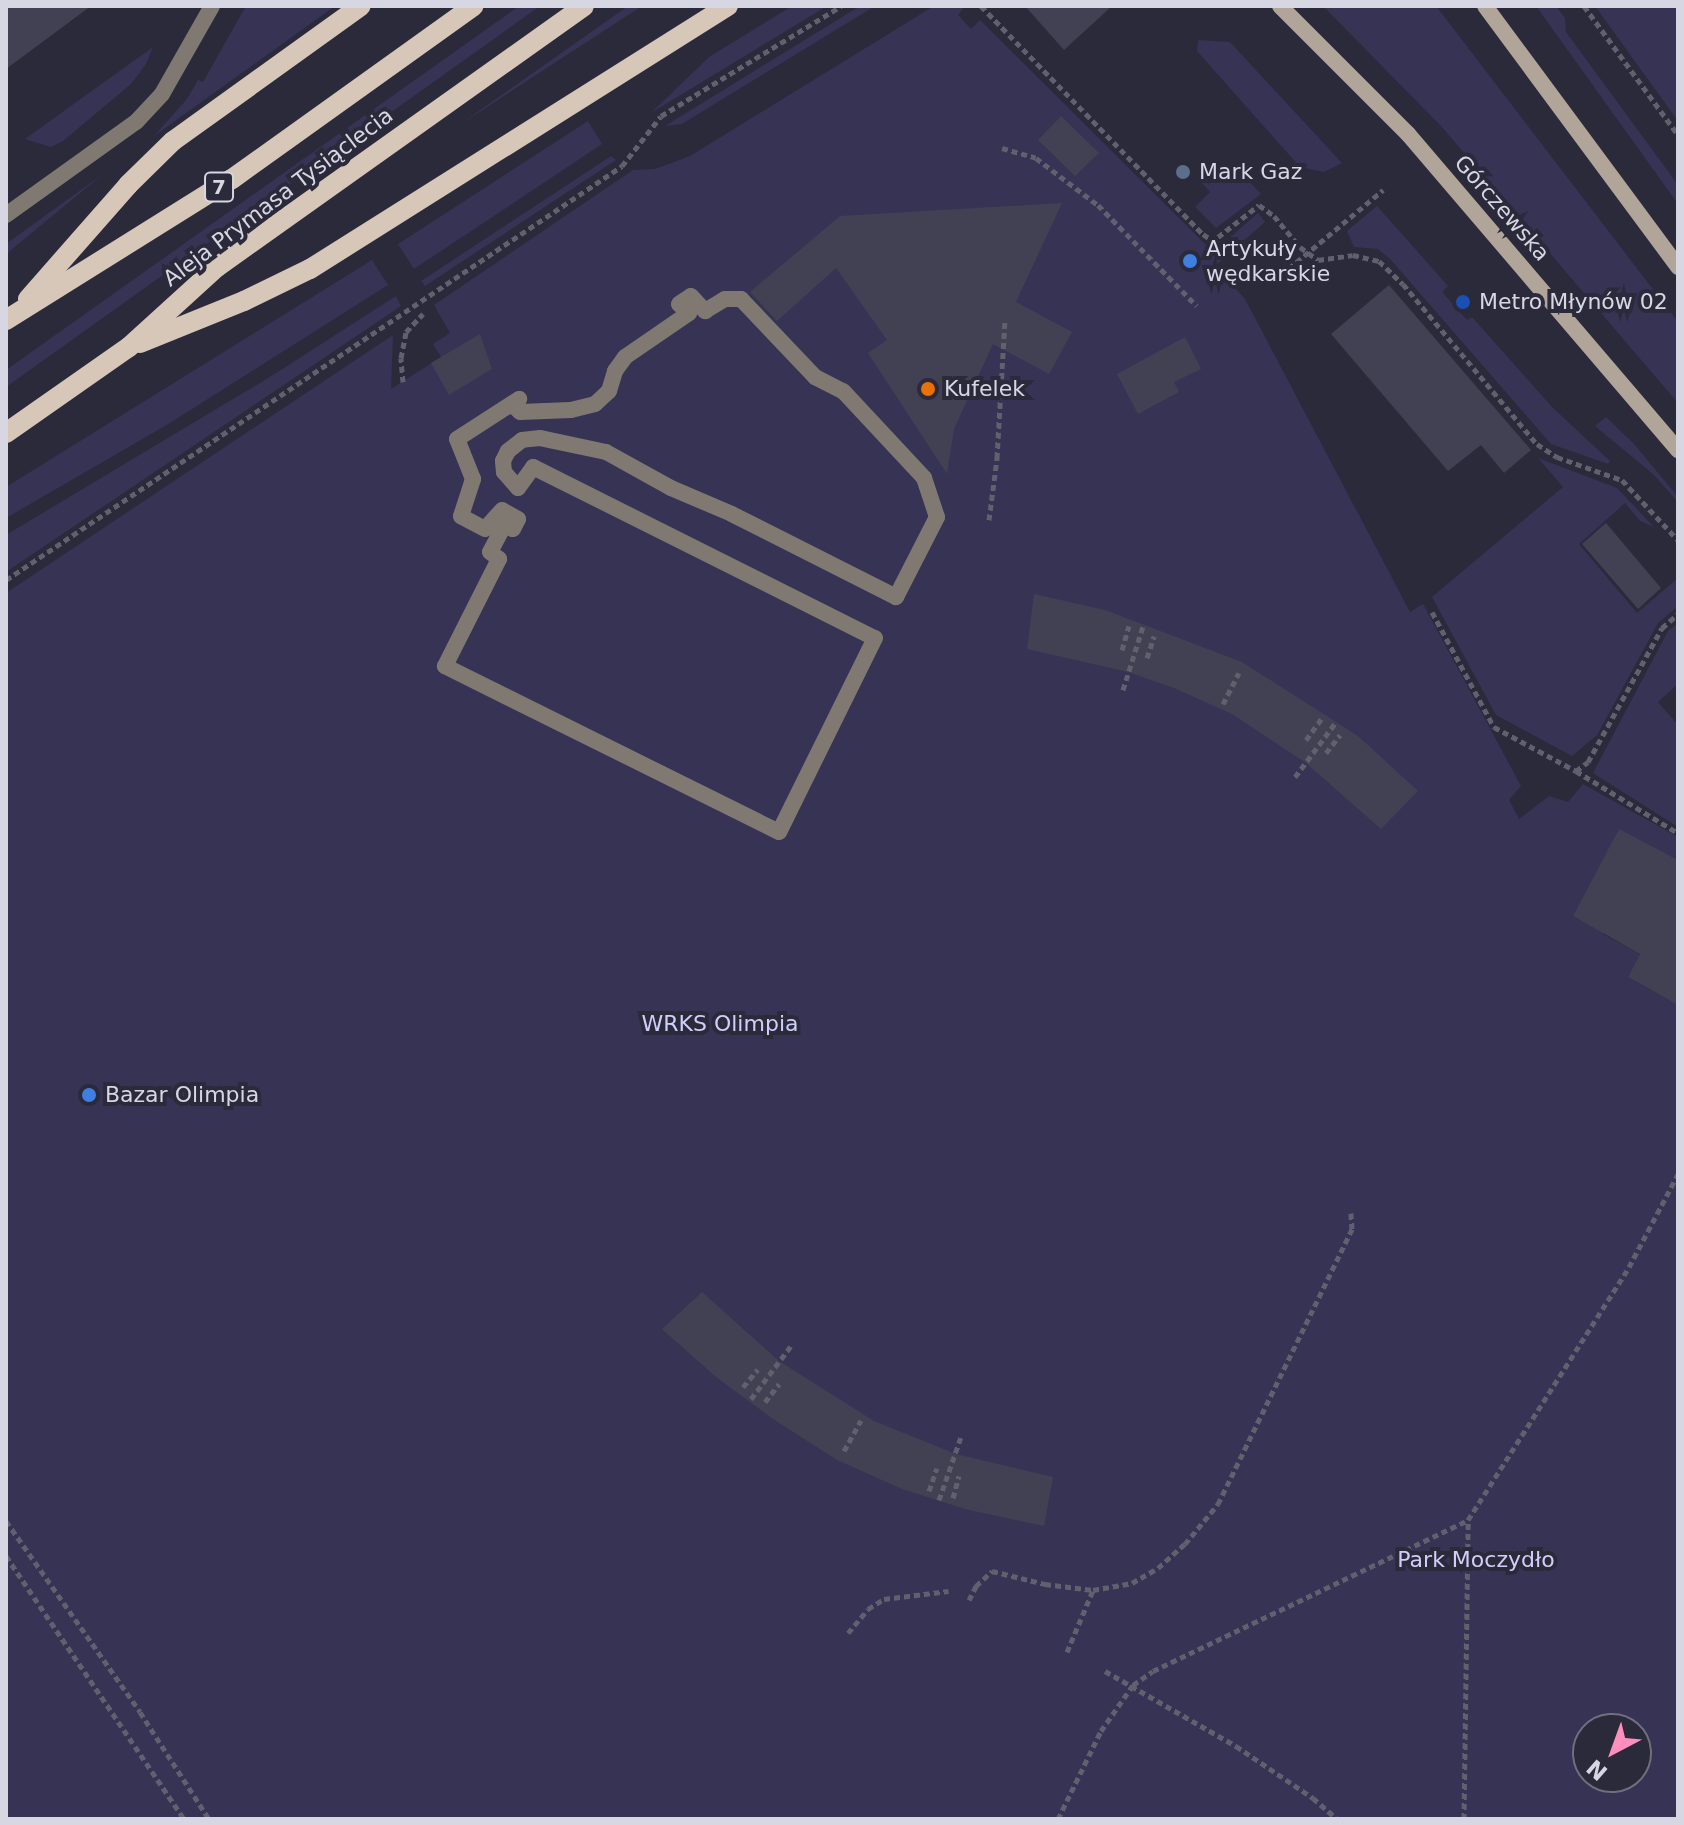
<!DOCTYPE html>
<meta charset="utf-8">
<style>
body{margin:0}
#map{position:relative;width:1684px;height:1825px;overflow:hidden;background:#2b2a3b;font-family:"DejaVu Sans",sans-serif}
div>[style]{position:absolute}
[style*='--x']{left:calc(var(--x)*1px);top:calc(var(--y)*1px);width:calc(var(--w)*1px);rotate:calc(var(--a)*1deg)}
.green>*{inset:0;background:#363355}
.building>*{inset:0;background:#414153}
.path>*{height:5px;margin-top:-2.5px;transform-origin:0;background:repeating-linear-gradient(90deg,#60606f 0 6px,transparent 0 10px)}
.lane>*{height:16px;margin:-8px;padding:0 8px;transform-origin:8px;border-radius:8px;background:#807972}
.secondary>*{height:16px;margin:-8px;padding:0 8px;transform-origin:8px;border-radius:8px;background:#b1a599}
.primary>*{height:20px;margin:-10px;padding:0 10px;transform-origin:10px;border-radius:10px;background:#d6c7b8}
.dots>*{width:22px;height:22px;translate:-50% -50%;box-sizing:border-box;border:4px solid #2b2a3b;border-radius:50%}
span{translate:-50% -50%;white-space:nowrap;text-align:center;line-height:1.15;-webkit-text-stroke:8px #2b2a3b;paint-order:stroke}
.shield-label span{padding:2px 6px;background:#2b2a3b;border:2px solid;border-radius:6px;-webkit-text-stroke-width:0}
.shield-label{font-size:20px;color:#d7d7e3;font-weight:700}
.poi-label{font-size:22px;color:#d7d7e3}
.left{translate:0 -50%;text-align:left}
.street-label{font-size:22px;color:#d7d7e3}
.park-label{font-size:22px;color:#cfcef9}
.frame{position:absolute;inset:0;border:8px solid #d7d7e3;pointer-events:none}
.north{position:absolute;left:1572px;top:1713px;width:80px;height:80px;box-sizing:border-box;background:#2b2a3b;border:2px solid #706f7e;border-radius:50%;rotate:221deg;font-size:22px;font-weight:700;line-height:32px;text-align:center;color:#d7d7e3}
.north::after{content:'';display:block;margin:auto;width:28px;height:36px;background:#fe8ebb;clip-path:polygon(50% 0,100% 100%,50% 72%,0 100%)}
</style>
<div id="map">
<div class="green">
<div style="clip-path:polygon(246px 6px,335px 6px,154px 136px,187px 99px,198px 80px,203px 82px)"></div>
<div style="clip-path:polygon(519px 6px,540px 6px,6px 387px,6px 370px)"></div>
<div style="clip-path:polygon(628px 6px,642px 6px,461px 124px,500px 96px)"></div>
<div style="clip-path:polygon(792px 6px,827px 6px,651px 113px,709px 57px)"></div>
<div style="clip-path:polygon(860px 6px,875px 6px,682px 124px,665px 126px)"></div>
<div style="clip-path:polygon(evenodd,934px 6px,965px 6px,958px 15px,971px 29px,980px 20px,1210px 249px,1220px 246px,1258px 213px,1265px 222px,1215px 266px,1245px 299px,1410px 612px,1423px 604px,1521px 786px,1509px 800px,1519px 819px,1549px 796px,1568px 802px,1583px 784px,1678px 837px,1678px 860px,1619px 830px,1573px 916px,1580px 920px,1611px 918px,1603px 934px,1640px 954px,1628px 977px,1671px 1001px,1678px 989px,1678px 1819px,6px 1819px,6px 593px,393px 335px,391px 389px,441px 357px,433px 344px,450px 333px,434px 305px,633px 170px,655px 169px,690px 156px,934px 6px,1588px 1729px,1636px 1729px,1636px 1777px,1588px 1777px,1588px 1729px)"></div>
<div style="clip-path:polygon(1323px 6px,1436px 6px,1678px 322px,1678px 403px,1442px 127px)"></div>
<div style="clip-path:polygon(1536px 6px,1556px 6px,1565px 18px,1566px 32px,1678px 185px,1678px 204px)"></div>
<div style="clip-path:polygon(1595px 6px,1678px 6px,1678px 121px)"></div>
<div style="clip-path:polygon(1198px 40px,1230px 42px,1342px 163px,1324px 172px,1300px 167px,1197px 51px)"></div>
<div style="clip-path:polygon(153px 47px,146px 64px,131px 84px,63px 141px,51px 147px,25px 139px)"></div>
<div style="clip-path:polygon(588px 121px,602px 144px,414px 269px,398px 244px)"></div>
<div style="clip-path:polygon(611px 156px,616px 160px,425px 286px,421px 281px)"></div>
<div style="clip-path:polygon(1214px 173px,1248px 180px,1261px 194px,1216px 228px,1195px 207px,1210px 192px,1200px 181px)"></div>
<div style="clip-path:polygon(103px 174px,11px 250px,6px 255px,6px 244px)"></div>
<div style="clip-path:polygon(1377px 206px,1448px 286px,1442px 292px,1467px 320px,1472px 317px,1553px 408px,1610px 461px,1608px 464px,1551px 444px,1391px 260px,1378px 249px,1354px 247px,1347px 231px)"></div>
<div style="clip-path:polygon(372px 260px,388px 285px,170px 423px,6px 518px,6px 487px)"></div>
<div style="clip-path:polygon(396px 296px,401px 306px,6px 572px,6px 535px,273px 375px)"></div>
<div style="clip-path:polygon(1606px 417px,1634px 444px,1678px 497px,1678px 502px,1653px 474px,1595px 426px)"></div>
<div style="clip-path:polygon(1538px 458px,1617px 488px,1654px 527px,1640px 521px,1625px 503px,1579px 544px,1637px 613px,1678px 578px,1678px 606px,1658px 623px,1597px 735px,1572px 756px,1496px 715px,1432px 597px,1563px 487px)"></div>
<div style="clip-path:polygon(1678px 623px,1678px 684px,1658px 702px,1678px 725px,1678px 827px,1593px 773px,1668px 631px)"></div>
</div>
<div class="building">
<div style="clip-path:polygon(6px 6px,91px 6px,6px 69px)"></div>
<div style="clip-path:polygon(1025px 6px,1112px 6px,1064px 50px)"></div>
<div style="clip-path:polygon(1061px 116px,1099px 153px,1075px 176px,1038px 140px)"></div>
<div style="clip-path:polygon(1062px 203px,1016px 302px,1072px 332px,1049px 374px,993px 344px,954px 429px,947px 474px,868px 353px,887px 340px,836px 268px,777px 321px,750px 292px,840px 216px)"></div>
<div style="clip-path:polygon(1389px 285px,1531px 450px,1504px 473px,1481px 445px,1448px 471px,1331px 334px)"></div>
<div style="clip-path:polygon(480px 334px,492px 369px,449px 395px,431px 363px)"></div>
<div style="clip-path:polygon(1185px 337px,1201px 369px,1174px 382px,1179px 392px,1138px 414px,1117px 374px)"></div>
<div style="clip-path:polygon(1606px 523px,1661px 588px,1638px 609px,1582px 544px)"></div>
<div style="clip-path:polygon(1034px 594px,1105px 610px,1242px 662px,1358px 736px,1418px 791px,1381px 829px,1306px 763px,1232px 714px,1174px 688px,1128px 672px,1027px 649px)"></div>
<div style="clip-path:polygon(1619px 829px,1678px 860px,1678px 1005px,1628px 977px,1640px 954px,1573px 916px)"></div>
<div style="clip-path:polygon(702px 1292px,779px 1361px,874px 1421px,956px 1454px,1053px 1477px,1044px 1526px,965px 1509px,902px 1489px,837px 1460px,773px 1419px,716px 1377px,662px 1329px)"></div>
</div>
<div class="path">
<div style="--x:981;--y:6;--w:318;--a:45.8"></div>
<div style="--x:1203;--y:234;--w:9;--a:36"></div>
<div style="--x:1210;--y:239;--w:8;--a:-14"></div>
<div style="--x:1218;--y:237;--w:52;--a:-38"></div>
<div style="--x:1259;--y:205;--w:19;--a:36"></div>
<div style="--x:1274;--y:216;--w:40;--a:50"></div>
<div style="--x:1300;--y:247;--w:22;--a:36"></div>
<div style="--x:1318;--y:260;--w:35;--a:-8"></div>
<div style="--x:1353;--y:255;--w:27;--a:13"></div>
<div style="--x:1379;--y:261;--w:33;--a:44"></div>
<div style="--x:1403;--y:284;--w:209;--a:50.1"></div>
<div style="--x:1537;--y:444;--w:24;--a:33"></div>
<div style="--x:1557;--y:457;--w:69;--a:19.5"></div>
<div style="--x:1622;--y:480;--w:82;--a:47"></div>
<div style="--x:1584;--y:6;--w:160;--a:53.9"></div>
<div style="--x:1002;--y:148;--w:35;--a:16"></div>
<div style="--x:1036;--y:158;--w:78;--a:37.2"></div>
<div style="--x:1098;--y:205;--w:141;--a:45.6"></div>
<div style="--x:1281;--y:275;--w:133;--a:-39.8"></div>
<div style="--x:403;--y:382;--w:24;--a:-95"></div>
<div style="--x:401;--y:358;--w:26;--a:-79"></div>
<div style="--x:406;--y:332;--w:25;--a:-47"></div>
<div style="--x:989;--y:520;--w:63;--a:-82.6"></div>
<div style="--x:997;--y:458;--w:137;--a:-86.7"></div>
<div style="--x:6;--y:580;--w:742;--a:-33.9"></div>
<div style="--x:622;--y:166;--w:63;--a:-52"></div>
<div style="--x:661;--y:116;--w:211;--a:-31.4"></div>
<div style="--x:1432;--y:612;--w:131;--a:61.7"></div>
<div style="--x:1494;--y:727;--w:93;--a:28.2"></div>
<div style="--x:1576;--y:771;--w:15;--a:-37"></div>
<div style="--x:1588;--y:762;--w:153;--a:-61.1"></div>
<div style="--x:1662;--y:628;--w:21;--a:-41"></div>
<div style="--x:1122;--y:650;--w:25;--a:-74"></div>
<div style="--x:1147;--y:658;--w:23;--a:-72"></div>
<div style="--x:1123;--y:690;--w:67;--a:-72.6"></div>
<div style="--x:1223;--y:704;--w:35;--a:-63"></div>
<div style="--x:1306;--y:740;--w:26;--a:-54"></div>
<div style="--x:1326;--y:753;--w:23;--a:-52"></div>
<div style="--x:1576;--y:771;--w:119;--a:31.3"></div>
<div style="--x:1295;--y:777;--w:69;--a:-53.3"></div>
<div style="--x:743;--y:1387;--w:23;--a:-50"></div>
<div style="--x:751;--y:1399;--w:66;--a:-53"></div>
<div style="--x:765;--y:1402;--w:23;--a:-52"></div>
<div style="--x:844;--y:1451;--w:35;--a:-61"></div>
<div style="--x:929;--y:1491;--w:24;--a:-71"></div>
<div style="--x:953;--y:1498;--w:23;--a:-75"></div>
<div style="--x:939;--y:1500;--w:67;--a:-70.8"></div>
<div style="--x:6;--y:1521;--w:233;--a:54.9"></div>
<div style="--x:140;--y:1712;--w:127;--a:57.2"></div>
<div style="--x:6;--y:1556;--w:318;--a:55.9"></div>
<div style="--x:969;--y:1600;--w:16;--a:-63"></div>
<div style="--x:976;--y:1586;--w:22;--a:-43"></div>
<div style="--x:992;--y:1571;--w:55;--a:13.8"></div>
<div style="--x:1045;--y:1584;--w:48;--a:7.1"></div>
<div style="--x:1093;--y:1590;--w:40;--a:-10"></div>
<div style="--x:1132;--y:1583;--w:30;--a:-30"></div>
<div style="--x:1158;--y:1568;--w:36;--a:-42"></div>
<div style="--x:1185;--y:1544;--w:52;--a:-50.5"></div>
<div style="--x:1218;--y:1504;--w:306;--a:-64"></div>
<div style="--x:1352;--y:1229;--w:16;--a:-94"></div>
<div style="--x:848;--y:1633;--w:31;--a:-50"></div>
<div style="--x:868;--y:1609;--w:19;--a:-32"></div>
<div style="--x:884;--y:1599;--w:65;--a:-7"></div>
<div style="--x:1067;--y:1652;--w:67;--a:-67.2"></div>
<div style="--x:1105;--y:1671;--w:151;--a:29.8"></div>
<div style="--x:1236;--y:1746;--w:93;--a:34"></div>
<div style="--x:1313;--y:1798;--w:32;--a:41"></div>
<div style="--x:1058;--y:1819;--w:98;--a:-64"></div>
<div style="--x:1101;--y:1731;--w:56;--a:-55.2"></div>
<div style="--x:1133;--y:1685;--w:24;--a:-35"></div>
<div style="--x:1153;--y:1671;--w:349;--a:-25.6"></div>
<div style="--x:1468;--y:1520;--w:300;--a:-57.5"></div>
<div style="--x:1629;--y:1267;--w:105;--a:-62.2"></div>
<div style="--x:1464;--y:1819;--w:299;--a:-89.2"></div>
</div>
<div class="lane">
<div style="--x:6;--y:215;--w:160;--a:-35.6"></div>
<div style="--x:136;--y:122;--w:38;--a:-47"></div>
<div style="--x:162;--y:94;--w:101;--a:-60.4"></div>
<div style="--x:691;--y:296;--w:21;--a:47"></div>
<div style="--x:705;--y:311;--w:23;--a:-31"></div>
<div style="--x:725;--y:299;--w:16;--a:0"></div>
<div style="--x:741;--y:299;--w:108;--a:46.5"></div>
<div style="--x:815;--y:377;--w:31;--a:27"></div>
<div style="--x:843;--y:391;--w:119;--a:47"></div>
<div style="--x:924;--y:478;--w:41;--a:71.6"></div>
<div style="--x:937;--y:517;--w:90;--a:117.1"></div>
<div style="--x:896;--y:597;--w:184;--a:-153.2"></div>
<div style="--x:732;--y:514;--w:66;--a:-156.9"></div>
<div style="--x:671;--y:488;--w:74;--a:-151"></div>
<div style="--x:606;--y:452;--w:67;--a:-168"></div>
<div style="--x:540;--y:438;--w:18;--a:174"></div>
<div style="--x:522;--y:440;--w:18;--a:142"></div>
<div style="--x:508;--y:451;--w:11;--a:117"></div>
<div style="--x:503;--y:461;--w:11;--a:85"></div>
<div style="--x:504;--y:472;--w:21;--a:49"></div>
<div style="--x:518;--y:488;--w:26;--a:-54"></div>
<div style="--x:533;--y:467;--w:382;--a:26.6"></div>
<div style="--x:875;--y:638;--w:216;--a:116.3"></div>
<div style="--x:779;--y:832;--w:373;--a:-153.6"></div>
<div style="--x:445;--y:666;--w:120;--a:-63.2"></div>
<div style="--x:499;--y:559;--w:11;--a:-142"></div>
<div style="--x:490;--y:552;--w:30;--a:-62"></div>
<div style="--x:504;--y:526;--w:9;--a:18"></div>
<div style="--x:513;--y:529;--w:11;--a:-63"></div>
<div style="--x:518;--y:519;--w:18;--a:-151"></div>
<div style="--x:502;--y:510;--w:25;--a:132"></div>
<div style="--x:485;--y:529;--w:27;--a:-152"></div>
<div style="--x:461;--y:516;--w:39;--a:-72"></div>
<div style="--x:473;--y:479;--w:43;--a:-111.8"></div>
<div style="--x:457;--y:439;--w:74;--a:-32.8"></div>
<div style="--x:519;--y:399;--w:9;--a:117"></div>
<div style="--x:515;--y:407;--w:7;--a:45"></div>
<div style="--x:520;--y:412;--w:51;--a:-2.2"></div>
<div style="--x:571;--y:410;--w:25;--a:-14"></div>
<div style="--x:595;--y:404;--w:19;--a:-43"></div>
<div style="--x:609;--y:391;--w:21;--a:-73"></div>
<div style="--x:615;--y:371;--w:17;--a:-54"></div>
<div style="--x:625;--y:357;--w:78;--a:-34.5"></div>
<div style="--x:689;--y:313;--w:13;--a:-138"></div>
<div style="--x:679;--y:304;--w:14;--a:-34"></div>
</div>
<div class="secondary">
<div style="--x:1280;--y:6;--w:181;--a:45"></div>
<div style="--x:1408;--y:134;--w:416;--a:49.5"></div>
<div style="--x:1485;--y:6;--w:325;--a:53.5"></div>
</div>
<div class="primary">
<div style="--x:28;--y:299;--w:152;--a:-48.7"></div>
<div style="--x:128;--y:185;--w:63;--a:-44.4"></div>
<div style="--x:173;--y:141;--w:231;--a:-35.7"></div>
<div style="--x:6;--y:320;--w:266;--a:-32"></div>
<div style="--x:232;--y:179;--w:297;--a:-35.6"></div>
<div style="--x:140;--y:343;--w:112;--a:-22"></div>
<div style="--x:244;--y:301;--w:73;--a:-25.9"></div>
<div style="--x:310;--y:269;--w:494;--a:-32.2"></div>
<div style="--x:6;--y:433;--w:150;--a:-35"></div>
<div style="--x:129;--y:347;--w:119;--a:-42.3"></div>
<div style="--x:217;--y:267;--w:450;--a:-35.4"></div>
</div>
<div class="dots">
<div style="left:1183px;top:172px;background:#5c6f8a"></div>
<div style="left:1190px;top:261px;background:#3f7fe0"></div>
<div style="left:1463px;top:302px;background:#1a4fb4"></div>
<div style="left:928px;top:389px;background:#e8710a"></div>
<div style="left:89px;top:1095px;background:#3f7fe0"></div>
</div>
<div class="shield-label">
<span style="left:219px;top:187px">7</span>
</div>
<div class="poi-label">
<span class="left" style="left:1199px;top:172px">Mark Gaz</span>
<span class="left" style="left:1206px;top:261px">Artykuły<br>wędkarskie</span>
<span class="left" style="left:1479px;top:302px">Metro Młynów 02</span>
<span class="left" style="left:944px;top:389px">Kufelek</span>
<span class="left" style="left:105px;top:1095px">Bazar Olimpia</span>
</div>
<div class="street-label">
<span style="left:278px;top:197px;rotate:-37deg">Aleja Prymasa Tysiąclecia</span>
<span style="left:1502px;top:208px;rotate:49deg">Górczewska</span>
</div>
<div class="park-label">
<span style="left:720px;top:1024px">WRKS Olimpia</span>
<span style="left:1476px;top:1560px">Park Moczydło</span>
</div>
<div class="frame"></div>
<div class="north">N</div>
</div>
